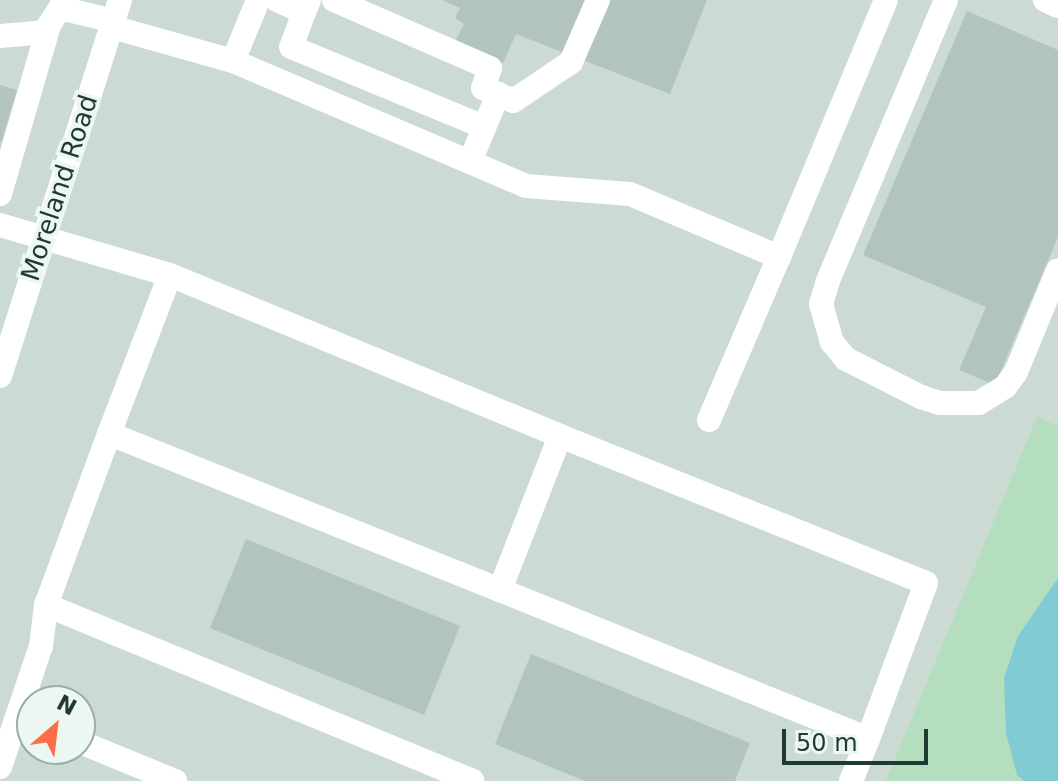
<!DOCTYPE html>
<style>
body{margin:0}
#map{position:relative;width:1058px;height:781px;overflow:hidden;background:#ddeae4;font-family:"DejaVu Sans",sans-serif}
div>[style]{position:absolute}
[style*='--x']{left:calc(var(--x)*1px);top:calc(var(--y)*1px);width:calc(var(--w)*1px);rotate:calc(var(--a)*1deg)}
.built>*{inset:0;background:#cbdad3}
.green>*{inset:0;background:#b4debd}
.water>*{inset:0;background:#80cbd4}
.building>*{inset:0;background:#b2c5bd}
.minor>*{height:24px;margin:-12px;padding:0 12px;transform-origin:12px;border-radius:12px;background:#fff}
span{translate:-50% -50%;white-space:nowrap;text-align:center;line-height:1.15;-webkit-text-stroke:8px #edf7f2;paint-order:stroke}
.street-label{font-size:26px;color:#1e3b31}
.north{position:absolute;left:16px;top:685px;width:80px;height:80px;box-sizing:border-box;background:#edf7f2;border:2px solid #9aaca5;border-radius:50%;rotate:28deg;font-size:22px;font-weight:700;line-height:32px;text-align:center;color:#1e3b31}
.north::after{content:'';display:block;margin:auto;width:28px;height:36px;background:#fc6d4a;clip-path:polygon(50% 0,100% 100%,50% 72%,0 100%)}
.scale{position:absolute;left:782px;top:729px;width:146px;height:36px;box-sizing:border-box;border:4px solid #1e3b31;border-top:0;padding-left:10px;font-size:24px;line-height:28px;white-space:nowrap;color:#1e3b31;-webkit-text-stroke:6px #edf7f2;paint-order:stroke}
</style>
<div id="map">
<div class="built">
<div style="clip-path:polygon(evenodd,0 0,1058px 0,1058px 781px,0 781px,0 0,32px 701px,80px 701px,80px 749px,32px 749px,32px 701px)"></div>
</div>
<div class="green">
<div style="clip-path:polygon(1037px 417px,1058px 426px,1058px 781px,886px 781px)"></div>
</div>
<div class="water">
<div style="clip-path:polygon(1058px 578px,1058px 781px,1024px 781px,1017px 775px,1006px 733px,1004px 678px,1018px 636px)"></div>
</div>
<div class="building">
<div style="clip-path:polygon(442px 0,707px 0,670px 94px,516px 34px,503px 63px,456px 40px,464px 24px,455px 18px,460px 8px)"></div>
<div style="clip-path:polygon(967px 11px,1058px 50px,1058px 237px,995px 385px,959px 370px,986px 307px,863px 255px)"></div>
<div style="clip-path:polygon(0 85px,17px 90px,1px 143px,0 143px)"></div>
<div style="clip-path:polygon(246px 539px,460px 626px,424px 715px,210px 628px)"></div>
<div style="clip-path:polygon(531px 654px,750px 743px,735px 781px,585px 781px,495px 744px)"></div>
</div>
<div class="minor">
<div style="--x:277;--y:0;--w:30;--a:24"></div>
<div style="--x:304;--y:12;--w:13;--a:-67"></div>
<div style="--x:334;--y:0;--w:170;--a:23.6"></div>
<div style="--x:490;--y:68;--w:21;--a:109"></div>
<div style="--x:483;--y:88;--w:33;--a:23"></div>
<div style="--x:513;--y:101;--w:70;--a:-33.9"></div>
<div style="--x:571;--y:62;--w:68;--a:-66.5"></div>
<div style="--x:946;--y:0;--w:305;--a:112.8"></div>
<div style="--x:828;--y:281;--w:24;--a:107"></div>
<div style="--x:821;--y:304;--w:40;--a:74"></div>
<div style="--x:832;--y:342;--w:22;--a:51"></div>
<div style="--x:846;--y:359;--w:84;--a:26.9"></div>
<div style="--x:921;--y:397;--w:19;--a:18"></div>
<div style="--x:939;--y:403;--w:40;--a:0"></div>
<div style="--x:979;--y:403;--w:31;--a:-32"></div>
<div style="--x:1005;--y:387;--w:19;--a:-54"></div>
<div style="--x:1016;--y:372;--w:110;--a:-67.6"></div>
<div style="--x:1045;--y:0;--w:14;--a:25"></div>
<div style="--x:304;--y:12;--w:37;--a:110"></div>
<div style="--x:291;--y:47;--w:209;--a:22.5"></div>
<div style="--x:112;--y:27;--w:126;--a:15.7"></div>
<div style="--x:233;--y:61;--w:66;--a:-67.7"></div>
<div style="--x:0;--y:36;--w:47;--a:-4.9"></div>
<div style="--x:233;--y:61;--w:258;--a:23.1"></div>
<div style="--x:470;--y:162;--w:74;--a:-67.6"></div>
<div style="--x:470;--y:162;--w:61;--a:23.2"></div>
<div style="--x:526;--y:186;--w:104;--a:4.4"></div>
<div style="--x:630;--y:194;--w:162;--a:22.9"></div>
<div style="--x:779;--y:257;--w:278;--a:-67.4"></div>
<div style="--x:0;--y:194;--w:176;--a:-73.8"></div>
<div style="--x:49;--y:25;--w:20;--a:-57"></div>
<div style="--x:60;--y:8;--w:56;--a:13.5"></div>
<div style="--x:0;--y:225;--w:177;--a:16.4"></div>
<div style="--x:170;--y:275;--w:422;--a:22.4"></div>
<div style="--x:560;--y:436;--w:165;--a:111.3"></div>
<div style="--x:500;--y:590;--w:421;--a:-158.2"></div>
<div style="--x:109;--y:434;--w:170;--a:-69"></div>
<div style="--x:0;--y:376;--w:395;--a:-72.3"></div>
<div style="--x:709;--y:420;--w:177;--a:-66.8"></div>
<div style="--x:109;--y:434;--w:182;--a:110.2"></div>
<div style="--x:46;--y:605;--w:461;--a:22.4"></div>
<div style="--x:500;--y:590;--w:397;--a:22"></div>
<div style="--x:868;--y:739;--w:166;--a:-69.6"></div>
<div style="--x:926;--y:583;--w:394;--a:-158.1"></div>
<div style="--x:80;--y:742;--w:103;--a:22.3"></div>
<div style="--x:0;--y:767;--w:128;--a:-71.3"></div>
<div style="--x:41;--y:646;--w:41;--a:-83"></div>
<div style="--x:851;--y:781;--w:45;--a:-68"></div>
</div>
<div class="street-label">
<span style="left:60px;top:188px;rotate:-72deg">Moreland Road</span>
</div>
<div class="north">N</div>
<div class="scale">50 m</div>
</div>
